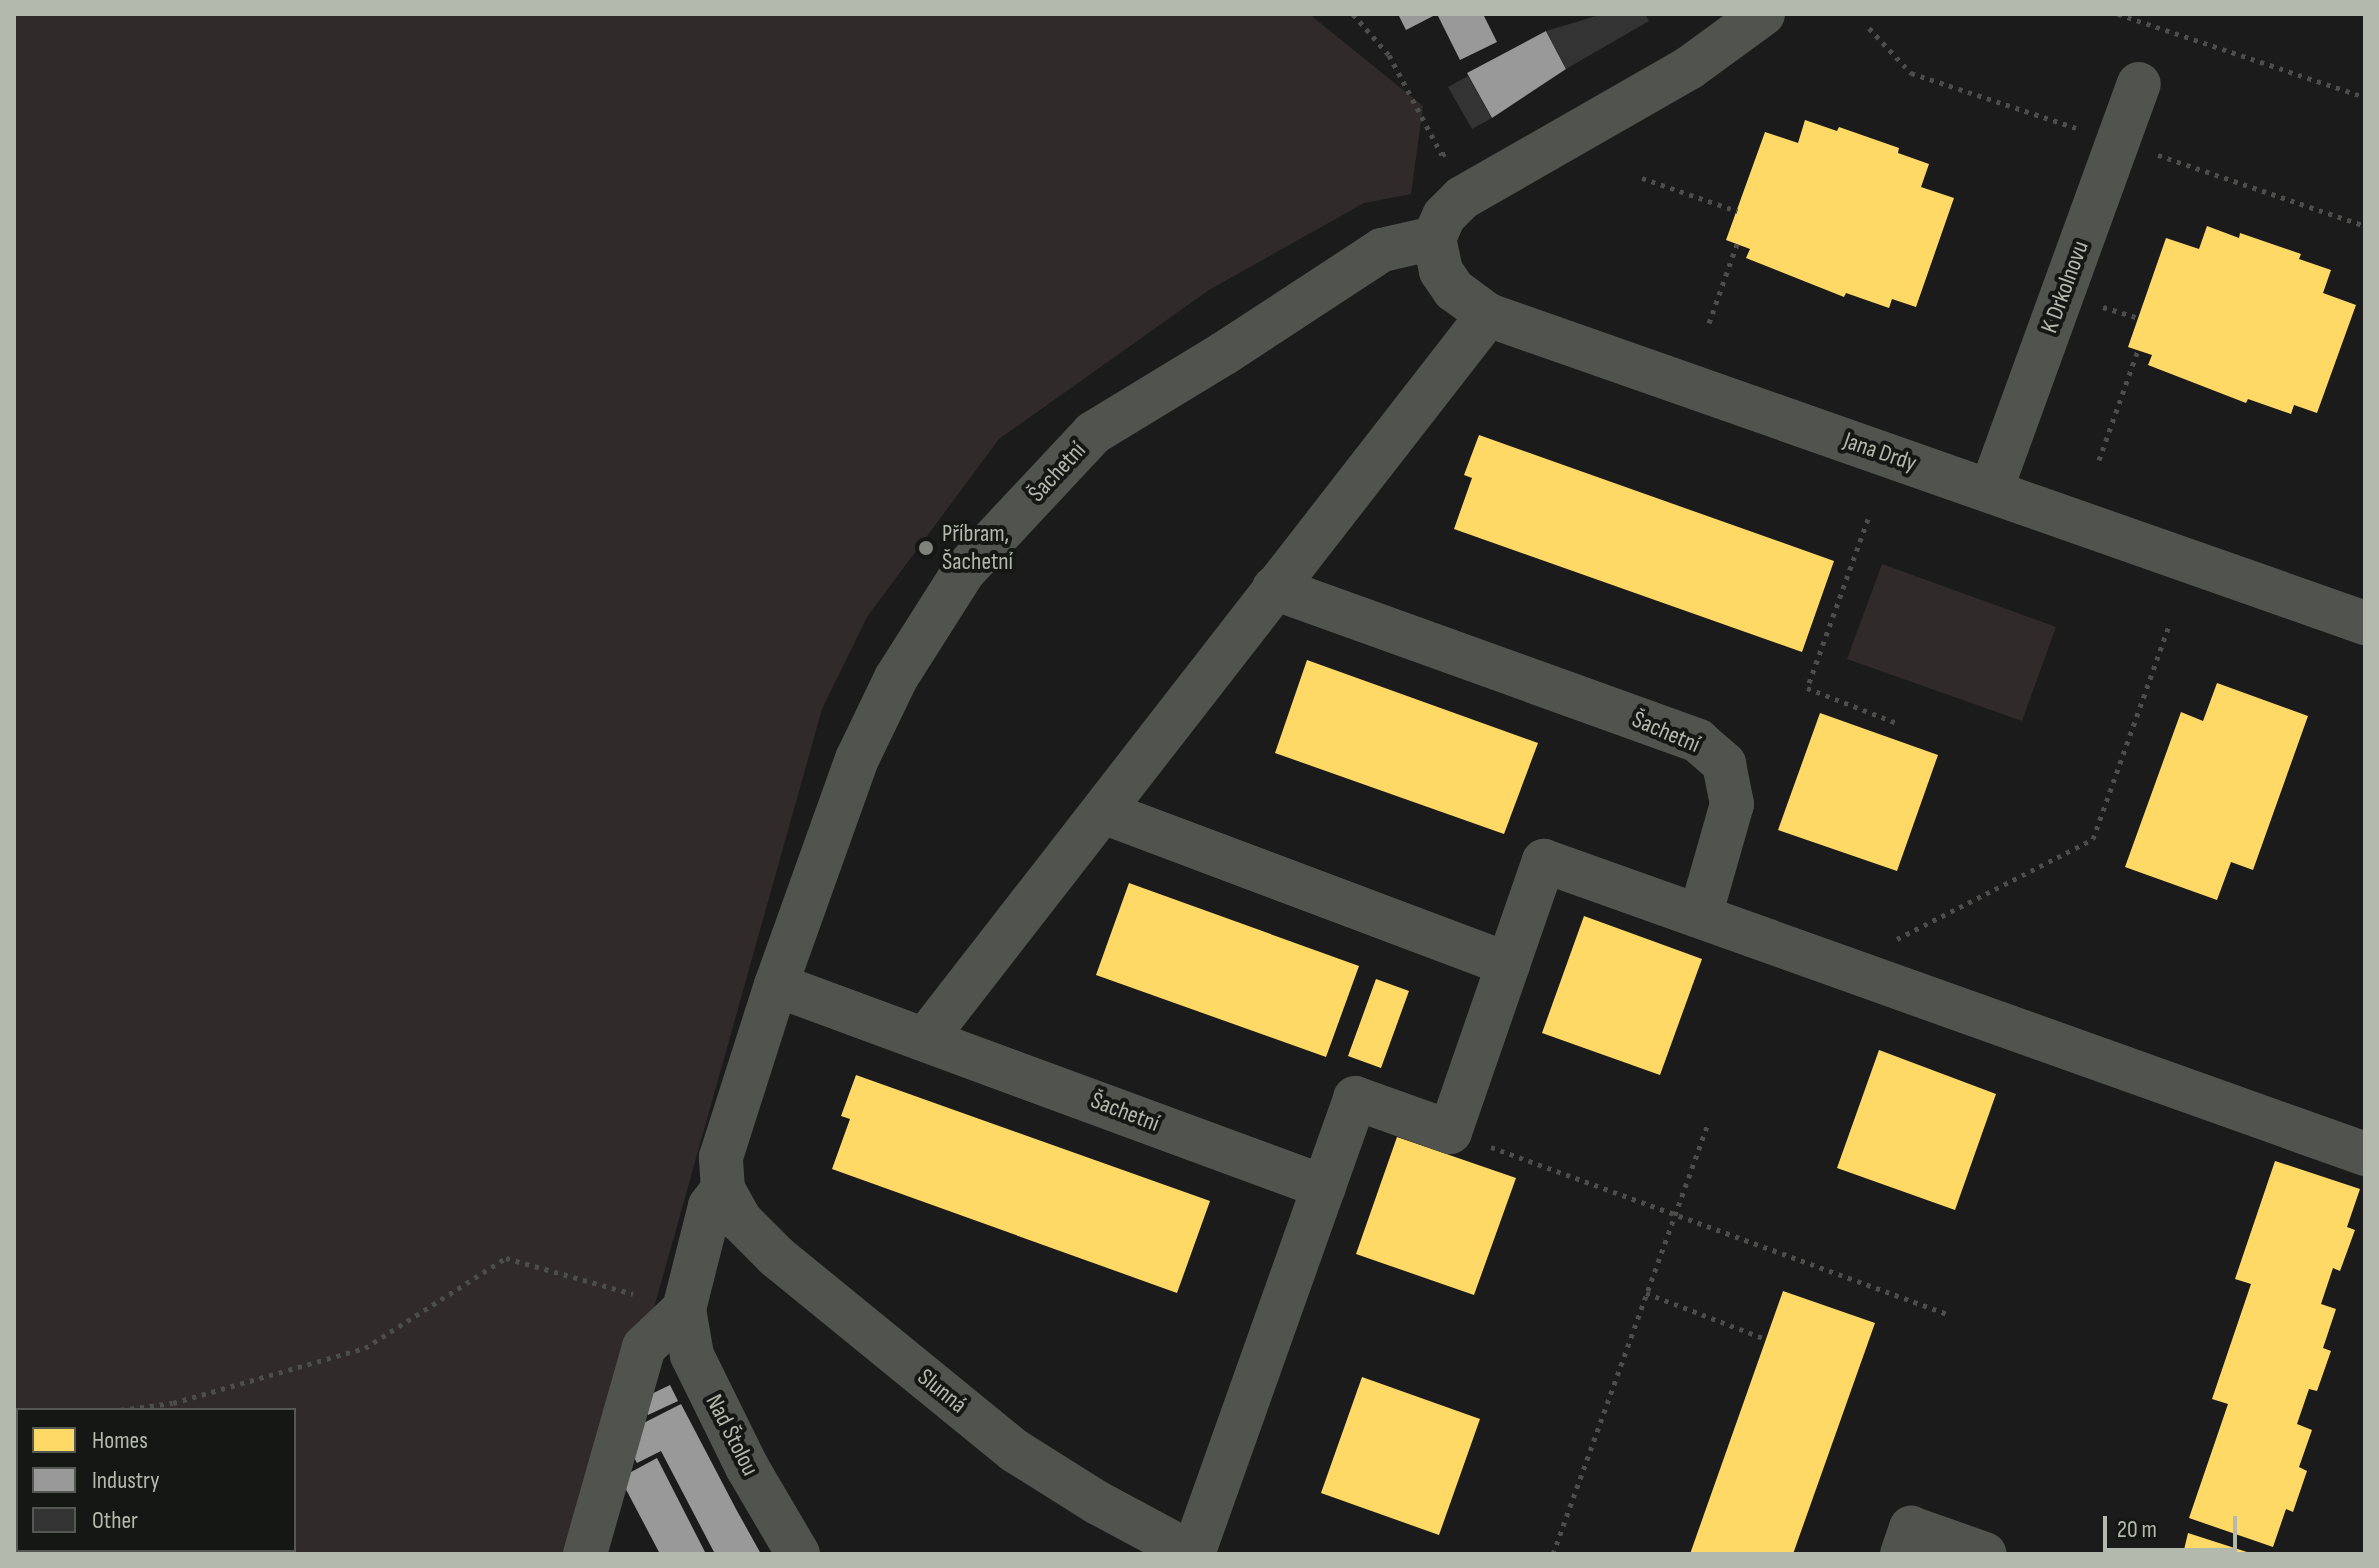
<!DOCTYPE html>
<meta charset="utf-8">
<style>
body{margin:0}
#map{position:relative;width:2379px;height:1568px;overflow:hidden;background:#1b1b1b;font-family:"Sofia Sans Condensed",sans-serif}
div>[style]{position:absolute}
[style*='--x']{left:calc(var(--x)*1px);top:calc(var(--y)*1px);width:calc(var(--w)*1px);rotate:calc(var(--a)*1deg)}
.green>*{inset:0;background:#312a2b}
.homes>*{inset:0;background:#ffd966}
.industry>*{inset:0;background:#999}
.building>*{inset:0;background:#323332}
.path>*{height:5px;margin-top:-2.5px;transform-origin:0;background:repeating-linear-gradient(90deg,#4c4e4b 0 4px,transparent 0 10px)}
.minor>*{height:44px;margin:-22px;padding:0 22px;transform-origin:22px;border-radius:22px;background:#51534f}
.dots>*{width:22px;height:22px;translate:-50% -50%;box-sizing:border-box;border:4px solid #151715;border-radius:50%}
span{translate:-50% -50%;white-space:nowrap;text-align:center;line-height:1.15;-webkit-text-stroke:8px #151715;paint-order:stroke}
.street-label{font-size:24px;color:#b3baad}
.poi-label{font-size:24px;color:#b3baad}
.left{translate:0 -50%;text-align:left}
.frame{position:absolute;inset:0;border:16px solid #b3baad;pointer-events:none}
.legend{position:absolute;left:16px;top:1408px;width:280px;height:144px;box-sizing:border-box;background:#151715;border:2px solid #545852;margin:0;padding:10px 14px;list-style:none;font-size:24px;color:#b3baad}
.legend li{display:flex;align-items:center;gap:16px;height:40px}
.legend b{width:40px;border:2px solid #545852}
.scale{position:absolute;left:2103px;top:1516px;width:134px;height:36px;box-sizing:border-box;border:4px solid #b3baad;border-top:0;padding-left:10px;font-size:24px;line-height:28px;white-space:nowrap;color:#b3baad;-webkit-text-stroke:6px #151715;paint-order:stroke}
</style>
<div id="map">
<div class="green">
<div style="clip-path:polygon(evenodd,14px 14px,1309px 14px,1423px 106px,1411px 194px,1364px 203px,1209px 290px,999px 439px,867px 617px,822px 709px,585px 1554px,14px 1554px,14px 14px,18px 1410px,294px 1410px,294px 1550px,18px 1550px,18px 1410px)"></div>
<div style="clip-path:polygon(1882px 564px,2056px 627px,2022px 721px,1847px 659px)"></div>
</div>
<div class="homes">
<div style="clip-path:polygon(1805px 120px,1837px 131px,1839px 127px,1899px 148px,1898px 153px,1929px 164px,1921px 187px,1954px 198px,1916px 307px,1892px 299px,1889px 308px,1846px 293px,1844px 297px,1746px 258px,1750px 249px,1726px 240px,1765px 132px,1798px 143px)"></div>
<div style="clip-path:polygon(2207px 226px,2239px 238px,2240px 233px,2301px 254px,2299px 259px,2331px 270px,2323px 293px,2356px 305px,2317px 413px,2294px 405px,2291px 414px,2248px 399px,2246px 403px,2148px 365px,2152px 355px,2128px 347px,2166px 238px,2199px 249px)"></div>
<div style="clip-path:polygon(1479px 435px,1834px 561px,1802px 652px,1454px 529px,1472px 478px,1464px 475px)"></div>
<div style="clip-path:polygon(1307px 660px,1538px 743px,1504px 834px,1275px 753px)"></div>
<div style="clip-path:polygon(2217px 683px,2308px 716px,2253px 870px,2231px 862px,2217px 900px,2125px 867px,2181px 712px,2203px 721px)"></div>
<div style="clip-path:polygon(1820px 713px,1938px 755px,1897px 871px,1778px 830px)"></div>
<div style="clip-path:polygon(1129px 883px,1359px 966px,1326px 1057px,1096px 975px)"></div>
<div style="clip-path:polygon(1584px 916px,1702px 959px,1660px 1075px,1542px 1033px)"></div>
<div style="clip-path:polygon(1376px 979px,1409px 991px,1381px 1068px,1348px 1056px)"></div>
<div style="clip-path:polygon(1879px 1050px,1996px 1094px,1955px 1210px,1837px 1168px)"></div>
<div style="clip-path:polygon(856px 1075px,1210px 1201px,1177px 1293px,832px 1169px,850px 1119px,841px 1116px)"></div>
<div style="clip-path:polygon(1397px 1137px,1516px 1178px,1474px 1295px,1356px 1254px)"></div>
<div style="clip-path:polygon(2275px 1161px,2360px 1189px,2347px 1227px,2355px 1230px,2340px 1271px,2333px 1268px,2321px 1304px,2336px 1309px,2323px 1348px,2331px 1351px,2317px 1391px,2309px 1389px,2297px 1424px,2312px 1430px,2299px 1467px,2307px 1471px,2293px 1512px,2286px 1509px,2273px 1547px,2189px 1518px,2228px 1404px,2212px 1399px,2251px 1284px,2235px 1279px)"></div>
<div style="clip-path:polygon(1783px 1291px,1875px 1323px,1793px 1554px,1690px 1554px)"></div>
<div style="clip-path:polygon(1362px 1377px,1480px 1419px,1439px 1535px,1321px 1493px)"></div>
<div style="clip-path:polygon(2188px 1533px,2250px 1553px,2250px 1554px,2183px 1554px)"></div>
</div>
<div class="industry">
<div style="clip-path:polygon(1398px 14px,1437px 14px,1406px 30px)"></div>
<div style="clip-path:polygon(1437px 14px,1483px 14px,1497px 42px,1460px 60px)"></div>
<div style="clip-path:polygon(1546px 31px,1566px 69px,1492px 118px,1467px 73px)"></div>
<div style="clip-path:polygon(670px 1385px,678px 1401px,648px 1415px,641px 1399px)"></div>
<div style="clip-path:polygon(681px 1404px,736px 1509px,761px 1554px,715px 1554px,661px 1451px,637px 1463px,622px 1434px)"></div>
<div style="clip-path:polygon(657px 1458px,706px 1554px,660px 1554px,620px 1478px)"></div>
</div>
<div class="building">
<div style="clip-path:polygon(1603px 14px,1645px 14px,1649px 21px,1566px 69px,1546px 31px)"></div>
<div style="clip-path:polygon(1468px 76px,1492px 118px,1472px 129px,1448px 87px)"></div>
</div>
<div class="path">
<div style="--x:1353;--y:14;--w:55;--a:48.7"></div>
<div style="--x:1389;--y:55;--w:113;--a:62.1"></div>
<div style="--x:1442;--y:155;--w:4;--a:-27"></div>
<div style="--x:2118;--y:14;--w:261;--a:18.6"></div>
<div style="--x:1869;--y:28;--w:62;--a:47"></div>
<div style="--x:1911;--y:73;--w:174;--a:18.4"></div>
<div style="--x:2158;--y:155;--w:219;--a:18.9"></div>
<div style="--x:1642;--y:178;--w:101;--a:19.2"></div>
<div style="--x:2103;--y:307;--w:37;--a:17"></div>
<div style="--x:1709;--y:323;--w:84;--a:-70.5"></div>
<div style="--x:2099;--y:460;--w:117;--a:-70.5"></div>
<div style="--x:1868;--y:519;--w:180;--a:109.8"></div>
<div style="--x:1807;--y:688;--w:97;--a:21.3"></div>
<div style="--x:1897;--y:939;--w:220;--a:-27"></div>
<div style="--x:2093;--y:839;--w:227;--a:-70.4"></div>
<div style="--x:1491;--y:1147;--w:487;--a:20.1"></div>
<div style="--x:1646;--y:1293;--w:129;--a:21"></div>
<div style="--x:120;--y:1410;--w:53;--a:-7.5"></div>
<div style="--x:173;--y:1403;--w:200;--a:-16"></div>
<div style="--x:365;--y:1348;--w:167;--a:-32.6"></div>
<div style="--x:506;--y:1258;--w:132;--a:15.8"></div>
<div style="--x:14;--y:1423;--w:4;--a:0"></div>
<div style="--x:1553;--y:1554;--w:457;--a:-70.2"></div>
</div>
<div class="minor">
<div style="--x:1763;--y:14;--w:92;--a:143.9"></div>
<div style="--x:1689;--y:68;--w:262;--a:150.2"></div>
<div style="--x:1462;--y:198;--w:25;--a:135"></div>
<div style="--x:1444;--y:216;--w:24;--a:114"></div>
<div style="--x:1434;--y:238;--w:34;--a:78"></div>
<div style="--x:1441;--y:271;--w:23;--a:56"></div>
<div style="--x:1454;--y:290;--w:42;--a:36.3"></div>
<div style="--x:1488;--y:315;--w:930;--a:19.35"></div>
<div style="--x:1991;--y:490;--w:432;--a:-70"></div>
<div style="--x:1274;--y:588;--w:451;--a:19.8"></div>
<div style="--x:1698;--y:741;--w:35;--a:41"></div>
<div style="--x:1724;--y:764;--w:41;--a:78.7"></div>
<div style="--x:1732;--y:804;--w:116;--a:105.9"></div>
<div style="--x:1103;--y:812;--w:433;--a:20.6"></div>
<div style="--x:776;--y:985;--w:584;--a:20.23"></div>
<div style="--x:926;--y:1038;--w:916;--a:-52.14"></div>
<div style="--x:723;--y:1189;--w:37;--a:61"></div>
<div style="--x:741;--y:1221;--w:51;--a:45"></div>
<div style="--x:777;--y:1257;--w:307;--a:39.2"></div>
<div style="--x:1015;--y:1451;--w:98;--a:32.1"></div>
<div style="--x:1098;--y:1503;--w:108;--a:28.2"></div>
<div style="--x:585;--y:1554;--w:215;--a:-74.1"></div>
<div style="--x:644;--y:1347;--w:55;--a:-43.5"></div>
<div style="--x:798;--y:1554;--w:101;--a:-120.4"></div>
<div style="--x:747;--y:1467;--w:125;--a:-116.2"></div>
<div style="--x:692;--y:1355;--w:47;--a:-99.9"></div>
<div style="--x:684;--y:1309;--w:106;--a:-75.8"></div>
<div style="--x:710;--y:1206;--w:21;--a:-53"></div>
<div style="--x:723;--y:1189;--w:32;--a:-94"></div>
<div style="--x:721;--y:1157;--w:181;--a:-72.3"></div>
<div style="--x:776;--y:985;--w:240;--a:-70.3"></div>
<div style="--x:857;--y:759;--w:90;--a:-64.3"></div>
<div style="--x:896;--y:678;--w:127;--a:-57.6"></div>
<div style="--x:964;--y:571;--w:189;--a:-46.9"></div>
<div style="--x:1093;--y:433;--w:152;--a:-31.3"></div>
<div style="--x:1223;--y:354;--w:190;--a:-33.2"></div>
<div style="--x:1382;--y:250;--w:53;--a:-13"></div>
<div style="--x:1193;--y:1554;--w:484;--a:-70.4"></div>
<div style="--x:1355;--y:1098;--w:101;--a:19.7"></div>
<div style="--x:1450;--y:1132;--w:287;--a:-70.9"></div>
<div style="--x:1544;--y:861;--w:872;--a:19.64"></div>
<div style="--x:1902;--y:1554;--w:28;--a:-71"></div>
<div style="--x:1911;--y:1528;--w:78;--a:19.4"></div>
</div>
<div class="dots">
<div style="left:926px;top:548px;background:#7e827a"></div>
</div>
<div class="street-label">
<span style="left:2065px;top:287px;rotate:-70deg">K Drkolnovu</span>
<span style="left:1880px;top:452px;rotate:19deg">Jana Drdy</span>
<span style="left:1057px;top:472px;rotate:-47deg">Šachetní</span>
<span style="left:1666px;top:732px;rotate:23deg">Šachetní</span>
<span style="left:1125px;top:1112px;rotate:21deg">Šachetní</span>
<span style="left:942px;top:1391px;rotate:39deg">Slunná</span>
<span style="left:732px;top:1435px;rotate:63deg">Nad Štolou</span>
</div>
<div class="poi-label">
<span class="left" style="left:942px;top:548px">Příbram,<br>Šachetní</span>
</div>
<div class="frame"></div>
<ul class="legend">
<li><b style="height:22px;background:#ffd966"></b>Homes</li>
<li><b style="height:22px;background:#999"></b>Industry</li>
<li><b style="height:22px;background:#323332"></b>Other</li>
</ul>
<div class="scale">20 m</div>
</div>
